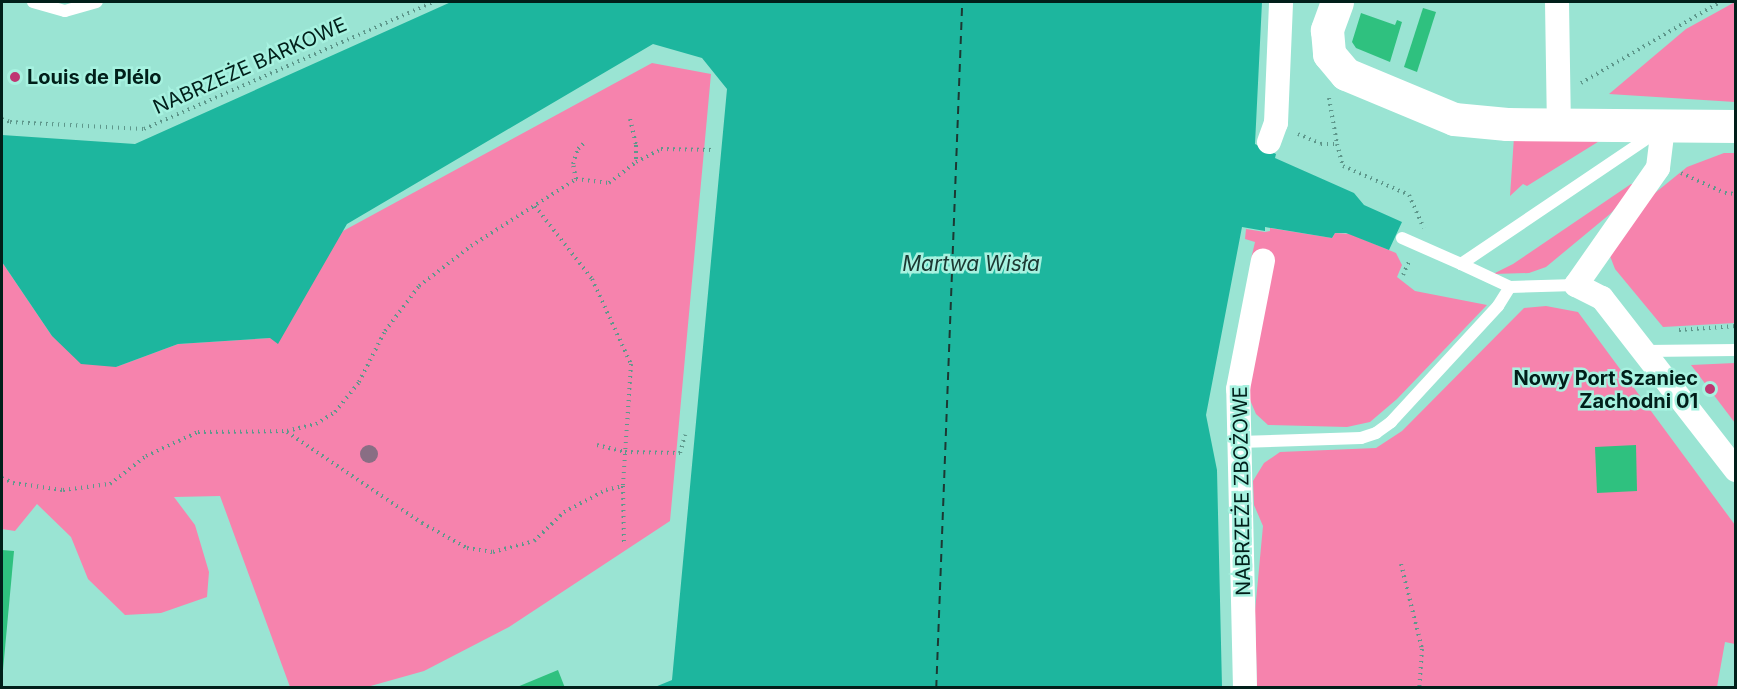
<!DOCTYPE html>
<meta charset="utf-8">
<style>
body{margin:0}
#map{position:relative;width:1737px;height:689px;overflow:hidden;background:#9ae4d3;font-family:Inter,sans-serif}
div>[style]{position:absolute}
[style*='--x']{left:calc(var(--x)*1px);top:calc(var(--y)*1px);width:calc(var(--w)*1px);rotate:calc(var(--a)*1deg)}
.green>*{inset:0;background:#f683ad}
.water>*{inset:0;background:#1db69e}
.ferry>*{height:1.5px;margin-top:-0.75px;transform-origin:0;background:repeating-linear-gradient(90deg,#1c3832 0 8px,transparent 0 14px)}
.building>*{inset:0;background:#2fc17f}
.path>*{height:4px;margin-top:-2px;transform-origin:0;background:repeating-linear-gradient(90deg,#5e978b 0 1.5px,transparent 0 6px)}
.lane>*{height:12px;margin:-6px;padding:0 6px;transform-origin:6px;border-radius:6px;background:#fff}
.street>*{height:24px;margin:-12px;padding:0 12px;transform-origin:12px;border-radius:12px;background:#fff}
.secondary>*{height:33px;margin:-16.5px;padding:0 16.5px;transform-origin:16.5px;border-radius:16.5px;background:#fff}
.trees>*{width:18px;height:18px;margin:-9px;border-radius:50%;background:#896e84}
.dots>*{width:16px;height:16px;translate:-50% -50%;box-sizing:border-box;border:3px solid #a7f2e0;border-radius:50%}
span{translate:-50% -50%;white-space:nowrap;text-align:center;line-height:1.15;-webkit-text-stroke:5px #a7f2e0;paint-order:stroke}
.street-label{font-size:20px;color:#011f1a}
.poi-label{font-size:20px;color:#011f1a;font-weight:700}
.left{translate:0 -50%;text-align:left}
.right{translate:-100% -50%;text-align:right}
.water-label{font-size:21px;color:#1c3832;font-style:italic}
.frame{position:absolute;inset:0;border:3px solid #011f1a;pointer-events:none}
</style>
<div id="map">
<div class="green">
<div style="clip-path:polygon(1735px 2px,1735px 102px,1609px 94px,1686px 29px)"></div>
<div style="clip-path:polygon(652px 63px,711px 74px,670px 521px,509px 627px,424px 671px,367px 687px,290px 687px,220px 496px,174px 497px,195px 525px,209px 572px,207px 597px,161px 613px,125px 615px,88px 579px,71px 537px,37px 504px,15px 531px,2px 529px,2px 262px,52px 336px,116px 367px,178px 344px,270px 338px,343px 231px)"></div>
<div style="clip-path:polygon(1514px 137px,1601px 140px,1527px 186px,1523px 184px,1510px 196px)"></div>
<div style="clip-path:polygon(1724px 153px,1735px 153px,1735px 323px,1663px 327px,1615px 269px,1610px 256px,1639px 206px,1687px 167px)"></div>
<div style="clip-path:polygon(1631px 184px,1635px 185px,1634px 190px,1610px 214px,1546px 267px,1529px 273px,1493px 274px,1513px 264px)"></div>
<div style="clip-path:polygon(1270px 228px,1332px 238px,1335px 233px,1350px 234px,1396px 253px,1402px 265px,1397px 277px,1415px 291px,1487px 305px,1397px 399px,1370px 422px,1347px 427px,1268px 425px,1256px 414px,1250px 400px,1251px 259px,1255px 242px,1245px 239px,1246px 229px,1265px 232px,1270px 231px)"></div>
<div style="clip-path:polygon(1546px 306px,1578px 312px,1735px 525px,1735px 644px,1725px 642px,1717px 687px,1257px 687px,1255px 611px,1263px 526px,1254px 505px,1253px 481px,1264px 463px,1280px 452px,1376px 448px,1402px 431px,1524px 308px)"></div>
<div style="clip-path:polygon(1735px 363px,1736px 363px,1735px 423px,1691px 365px)"></div>
</div>
<div class="water">
<div style="clip-path:polygon(451px 2px,1262px 2px,1255px 144px,1276px 154px,1275px 158px,1354px 193px,1364px 205px,1402px 222px,1389px 250px,1346px 233px,1335px 233px,1332px 238px,1265px 227px,1265px 231px,1242px 227px,1206px 415px,1217px 470px,1222px 687px,655px 687px,672px 680px,727px 89px,702px 58px,653px 44px,347px 224px,278px 344px,270px 338px,178px 344px,116px 367px,81px 364px,52px 336px,2px 262px,2px 135px,135px 144px)"></div>
</div>
<div class="ferry">
<div style="--x:936;--y:688;--w:686;--a:-87.83"></div>
</div>
<div class="building">
<div style="clip-path:polygon(1423px 8px,1436px 12px,1417px 72px,1404px 67px)"></div>
<div style="clip-path:polygon(1361px 13px,1395px 25px,1397px 20px,1402px 22px,1390px 62px,1356px 48px,1352px 42px)"></div>
<div style="clip-path:polygon(1636px 445px,1637px 491px,1597px 493px,1595px 447px)"></div>
<div style="clip-path:polygon(2px 550px,14px 551px,3px 670px,2px 670px)"></div>
<div style="clip-path:polygon(558px 670px,565px 688px,517px 688px,517px 687px)"></div>
</div>
<div class="path">
<div style="--x:1581;--y:83;--w:161;--a:-30.2"></div>
<div style="--x:1329;--y:98;--w:47;--a:80.1"></div>
<div style="--x:2;--y:119;--w:9;--a:21"></div>
<div style="--x:10;--y:122;--w:134;--a:3"></div>
<div style="--x:144;--y:129;--w:316;--a:-23.7"></div>
<div style="--x:630;--y:119;--w:27;--a:77"></div>
<div style="--x:636;--y:145;--w:17;--a:90"></div>
<div style="--x:1298;--y:134;--w:25;--a:23"></div>
<div style="--x:1321;--y:144;--w:16;--a:0"></div>
<div style="--x:1337;--y:144;--w:23;--a:75"></div>
<div style="--x:1343;--y:166;--w:72;--a:23.7"></div>
<div style="--x:1409;--y:195;--w:36;--a:66"></div>
<div style="--x:1681;--y:173;--w:48;--a:24.4"></div>
<div style="--x:1725;--y:193;--w:11;--a:5"></div>
<div style="--x:576;--y:179;--w:15;--a:-101"></div>
<div style="--x:573;--y:164;--w:16;--a:-72"></div>
<div style="--x:578;--y:149;--w:11;--a:-45"></div>
<div style="--x:535;--y:206;--w:93;--a:52"></div>
<div style="--x:592;--y:279;--w:94;--a:65.4"></div>
<div style="--x:631;--y:364;--w:122;--a:93.8"></div>
<div style="--x:623;--y:486;--w:59;--a:89"></div>
<div style="--x:1403;--y:275;--w:17;--a:-66"></div>
<div style="--x:1679;--y:330;--w:57;--a:-4"></div>
<div style="--x:287;--y:432;--w:163;--a:34"></div>
<div style="--x:422;--y:523;--w:51;--a:29.1"></div>
<div style="--x:467;--y:548;--w:26;--a:9"></div>
<div style="--x:493;--y:552;--w:42;--a:-15"></div>
<div style="--x:534;--y:541;--w:42;--a:-44"></div>
<div style="--x:564;--y:512;--w:47;--a:-27.6"></div>
<div style="--x:606;--y:490;--w:17;--a:-13"></div>
<div style="--x:597;--y:445;--w:29;--a:14"></div>
<div style="--x:625;--y:452;--w:55;--a:1"></div>
<div style="--x:680;--y:453;--w:19;--a:-74"></div>
<div style="--x:2;--y:478;--w:12;--a:24"></div>
<div style="--x:13;--y:483;--w:50;--a:8"></div>
<div style="--x:63;--y:490;--w:47;--a:-7.3"></div>
<div style="--x:110;--y:484;--w:46;--a:-37.9"></div>
<div style="--x:146;--y:456;--w:57;--a:-24.8"></div>
<div style="--x:198;--y:432;--w:89;--a:-0.6"></div>
<div style="--x:287;--y:431;--w:30;--a:-14"></div>
<div style="--x:316;--y:424;--w:22;--a:-32"></div>
<div style="--x:335;--y:412;--w:38;--a:-51"></div>
<div style="--x:359;--y:382;--w:57;--a:-63"></div>
<div style="--x:385;--y:331;--w:56;--a:-52.9"></div>
<div style="--x:419;--y:286;--w:66;--a:-37.6"></div>
<div style="--x:471;--y:246;--w:125;--a:-32.5"></div>
<div style="--x:576;--y:179;--w:33;--a:7"></div>
<div style="--x:609;--y:183;--w:34;--a:-38"></div>
<div style="--x:636;--y:162;--w:28;--a:-27"></div>
<div style="--x:661;--y:149;--w:54;--a:1.1"></div>
<div style="--x:1401;--y:564;--w:88;--a:76.1"></div>
<div style="--x:1422;--y:649;--w:39;--a:94"></div>
</div>
<div class="lane">
<div style="--x:33;--y:2;--w:33;--a:16"></div>
<div style="--x:65;--y:11;--w:33;--a:-16"></div>
<div style="--x:1402;--y:238;--w:64;--a:23.8"></div>
<div style="--x:1461;--y:264;--w:234;--a:-34"></div>
<div style="--x:1461;--y:264;--w:54;--a:25.1"></div>
<div style="--x:1510;--y:287;--w:66;--a:-1.7"></div>
<div style="--x:1645;--y:351;--w:91;--a:-0.6"></div>
<div style="--x:1239;--y:442;--w:122;--a:-1.9"></div>
<div style="--x:1361;--y:438;--w:16;--a:-18"></div>
<div style="--x:1376;--y:433;--w:19;--a:-36"></div>
<div style="--x:1391;--y:422;--w:158;--a:-47.3"></div>
<div style="--x:1498;--y:306;--w:22;--a:-58"></div>
</div>
<div class="street">
<div style="--x:1557;--y:2;--w:122;--a:89.1"></div>
<div style="--x:1663;--y:127;--w:41;--a:97"></div>
<div style="--x:1658;--y:168;--w:143;--a:125"></div>
<div style="--x:1576;--y:285;--w:29;--a:27"></div>
<div style="--x:1602;--y:298;--w:218;--a:52.1"></div>
<div style="--x:1269;--y:142;--w:20;--a:-70"></div>
<div style="--x:1276;--y:123;--w:121;--a:-87.6"></div>
<div style="--x:1245;--y:688;--w:299;--a:-91.3"></div>
<div style="--x:1238;--y:389;--w:131;--a:-79"></div>
</div>
<div class="secondary">
<div style="--x:1337;--y:2;--w:30;--a:110"></div>
<div style="--x:1327;--y:30;--w:24;--a:85"></div>
<div style="--x:1329;--y:54;--w:26;--a:50"></div>
<div style="--x:1346;--y:74;--w:117;--a:22.6"></div>
<div style="--x:1454;--y:119;--w:53;--a:5.4"></div>
<div style="--x:1507;--y:124;--w:229;--a:0.5"></div>
</div>
<div class="trees">
<div style="left:369px;top:454px"></div>
</div>
<div class="dots">
<div style="left:15px;top:77px;background:#bf3672"></div>
<div style="left:1710px;top:389px;background:#bf3672"></div>
</div>
<div class="street-label">
<span style="left:250px;top:66px;rotate:-24deg">NABRZEŻE BARKOWE</span>
<span style="left:1242px;top:491px;rotate:-91deg">NABRZEŻE ZBOŻOWE</span>
</div>
<div class="poi-label">
<span class="left" style="left:27px;top:77px">Louis de Plélo</span>
<span class="right" style="left:1698px;top:390px">Nowy Port Szaniec<br>Zachodni 01</span>
</div>
<div class="water-label">
<span style="left:971px;top:264px">Martwa Wisła</span>
</div>
<div class="frame"></div>
</div>
